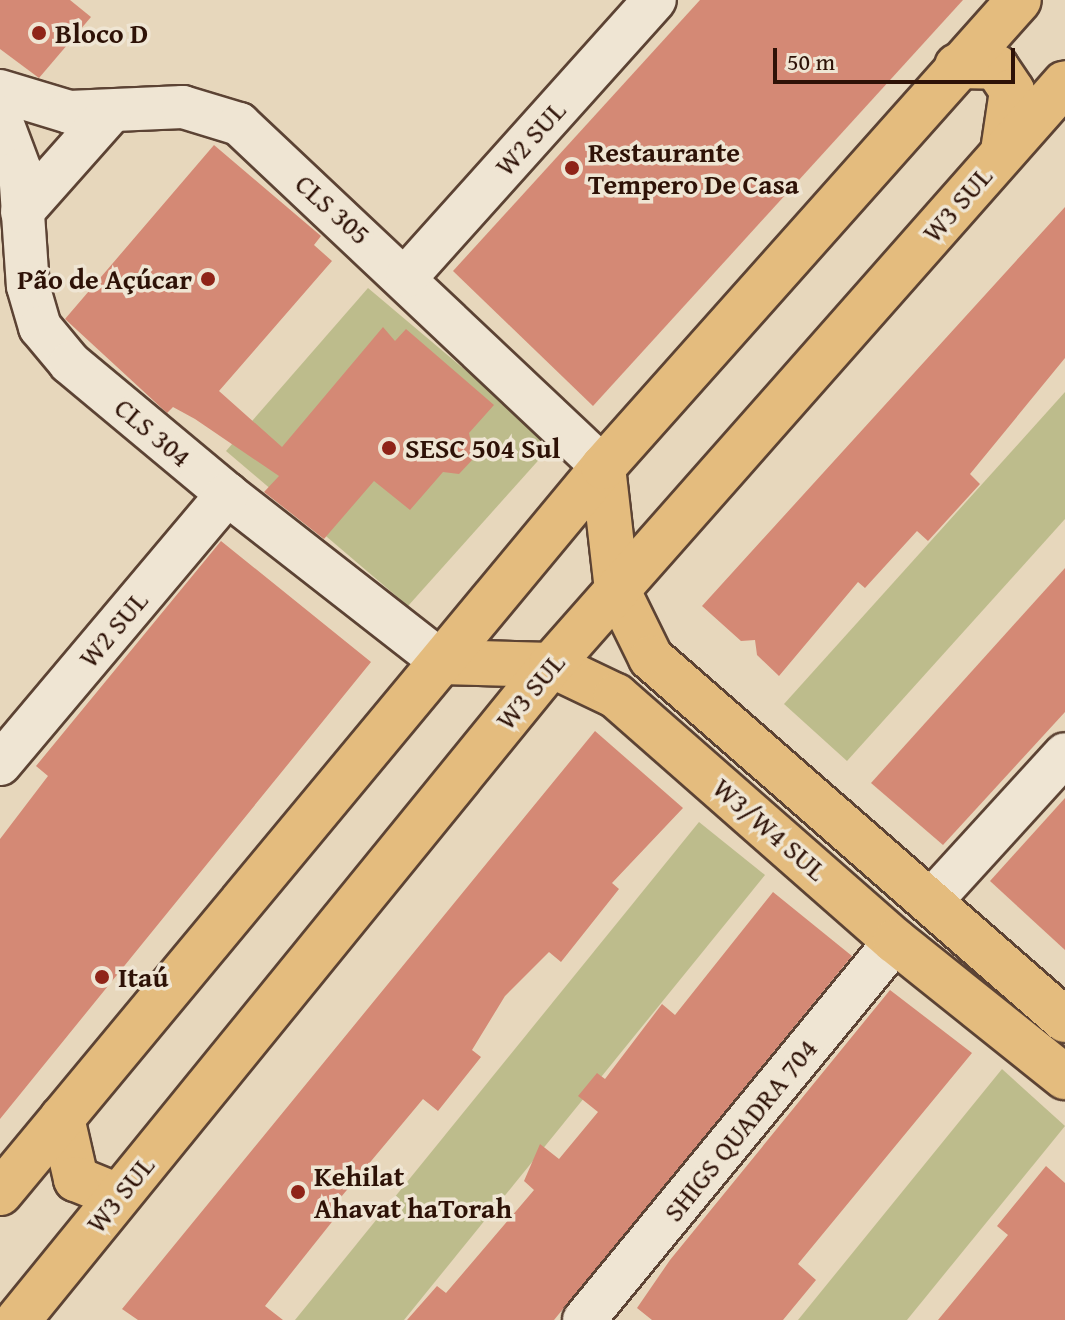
<!DOCTYPE html>
<meta charset="utf-8">
<style>
body{margin:0}
#map{position:relative;width:1065px;height:1320px;overflow:hidden;background:#e7d7bc;font-family:"Gentium Book Plus",serif}
div>[style]{position:absolute}
[style*='--x']{left:calc(var(--x)*1px);top:calc(var(--y)*1px);width:calc(var(--w)*1px);rotate:calc(var(--a)*1deg)}
.green>*{inset:0;background:#bdbc8c}
.building>*{inset:0;background:#d48975}
.roads{filter:drop-shadow(2px 0 #5c4334) drop-shadow(-2px 0 #5c4334) drop-shadow(0 2px #5c4334) drop-shadow(0 -2px #5c4334)}
.minor>*{height:42px;margin:-21px;padding:0 21px;transform-origin:21px;border-radius:21px;background:#efe5d3}
.major>*{height:44px;margin:-22px;padding:0 22px;transform-origin:22px;border-radius:22px;background:#e4bc7e}
.dots>*{width:22px;height:22px;translate:-50% -50%;box-sizing:border-box;border:4px solid #efe5d3;border-radius:50%}
span{translate:-50% -50%;white-space:nowrap;text-align:center;line-height:1.15;-webkit-text-stroke:7px #efe5d3;paint-order:stroke}
.poi-label{font-size:28px;color:#2e1207;font-weight:700}
.left{translate:0 -50%;text-align:left}
.right{translate:-100% -50%;text-align:right}
.street-label{font-size:28px;color:#2e1207}
.scale{position:absolute;left:773px;top:48px;width:242px;height:36px;box-sizing:border-box;border:4px solid #2e1207;border-top:0;padding-left:10px;font-size:24px;line-height:28px;white-space:nowrap;color:#2e1207;-webkit-text-stroke:6px #efe5d3;paint-order:stroke}
</style>
<div id="map">
<div class="green">
<div style="clip-path:polygon(368px 288px,553px 444px,408px 606px,226px 451px)"></div>
<div style="clip-path:polygon(1065px 392px,1065px 519px,847px 761px,784px 704px)"></div>
<div style="clip-path:polygon(699px 822px,765px 875px,404px 1320px,295px 1320px)"></div>
<div style="clip-path:polygon(1002px 1069px,1065px 1126px,907px 1320px,798px 1320px)"></div>
</div>
<div class="building">
<div style="clip-path:polygon(0 0,70px 0,91px 17px,39px 78px,0 49px)"></div>
<div style="clip-path:polygon(700px 0,963px 0,593px 406px,453px 271px)"></div>
<div style="clip-path:polygon(214px 145px,321px 236px,314px 245px,332px 261px,219px 391px,282px 447px,383px 327px,395px 341px,406px 329px,494px 405px,469px 433px,474px 458px,459px 474px,443px 472px,410px 510px,374px 481px,324px 539px,264px 492px,279px 476px,195px 419px,173px 407px,167px 413px,65px 319px)"></div>
<div style="clip-path:polygon(1065px 207px,1065px 358px,970px 474px,980px 484px,928px 541px,917px 531px,865px 588px,858px 582px,779px 676px,757px 655px,755px 640px,741px 641px,702px 606px)"></div>
<div style="clip-path:polygon(221px 541px,371px 662px,0 1119px,0 839px,48px 776px,36px 766px)"></div>
<div style="clip-path:polygon(1065px 568px,1065px 712px,943px 845px,871px 783px)"></div>
<div style="clip-path:polygon(595px 731px,683px 808px,612px 883px,619px 889px,561px 962px,549px 952px,505px 996px,472px 1050px,481px 1057px,438px 1111px,423px 1099px,336px 1203px,343px 1208px,265px 1306px,283px 1320px,138px 1320px,122px 1309px)"></div>
<div style="clip-path:polygon(1065px 798px,1065px 950px,990px 881px)"></div>
<div style="clip-path:polygon(773px 892px,852px 956px,554px 1320px,407px 1320px,437px 1286px,446px 1293px,534px 1190px,524px 1181px,540px 1144px,559px 1159px,598px 1112px,578px 1096px,597px 1073px,605px 1079px,662px 1004px,675px 1015px)"></div>
<div style="clip-path:polygon(890px 990px,972px 1053px,798px 1264px,816px 1280px,783px 1320px,652px 1320px,637px 1308px,670px 1260px)"></div>
<div style="clip-path:polygon(1046px 1166px,1065px 1183px,1065px 1320px,938px 1320px,1008px 1235px,997px 1226px)"></div>
</div>
<div class="roads">
<div class="minor">
<div style="--x:0;--y:91;--w:72;--a:16.9"></div>
<div style="--x:69;--y:112;--w:114;--a:-2.5"></div>
<div style="--x:183;--y:107;--w:59;--a:16.9"></div>
<div style="--x:239;--y:124;--w:500;--a:43.3"></div>
<div style="--x:0;--y:117;--w:57;--a:69.3"></div>
<div style="--x:20;--y:170;--w:116;--a:86.1"></div>
<div style="--x:28;--y:286;--w:43;--a:73.7"></div>
<div style="--x:40;--y:327;--w:47;--a:50.2"></div>
<div style="--x:70;--y:363;--w:204;--a:39.8"></div>
<div style="--x:227;--y:494;--w:273;--a:38"></div>
<div style="--x:22;--y:212;--w:132;--a:-48.4"></div>
<div style="--x:407;--y:276;--w:371;--a:-48.1"></div>
<div style="--x:0;--y:764;--w:353;--a:-49.9"></div>
<div style="--x:930;--y:902;--w:200;--a:-47.6"></div>
<div style="--x:584;--y:1320;--w:490;--a:-50.6"></div>
</div>
<div class="major">
<div style="--x:957;--y:66;--w:39;--a:1"></div>
<div style="--x:996;--y:67;--w:29;--a:56"></div>
<div style="--x:1012;--y:91;--w:61;--a:98.5"></div>
<div style="--x:603;--y:467;--w:123;--a:83.5"></div>
<div style="--x:617;--y:589;--w:77;--a:63.8"></div>
<div style="--x:651;--y:658;--w:550;--a:41.17"></div>
<div style="--x:442;--y:662;--w:109;--a:1.6"></div>
<div style="--x:551;--y:665;--w:72;--a:25.5"></div>
<div style="--x:616;--y:696;--w:371;--a:41.3"></div>
<div style="--x:895;--y:941;--w:218;--a:38.7"></div>
<div style="--x:62;--y:1118;--w:63;--a:77.1"></div>
<div style="--x:76;--y:1179;--w:45;--a:22"></div>
<div style="--x:0;--y:1193;--w:944;--a:-50.29"></div>
<div style="--x:603;--y:467;--w:625;--a:-48.31"></div>
<div style="--x:18;--y:1320;--w:844;--a:-50.86"></div>
<div style="--x:551;--y:665;--w:776;--a:-48.55"></div>
</div>
</div>
<div class="dots">
<div style="left:39px;top:33px;background:#8f2418"></div>
<div style="left:572px;top:168px;background:#8f2418"></div>
<div style="left:208px;top:279px;background:#8f2418"></div>
<div style="left:389px;top:448px;background:#8f2418"></div>
<div style="left:102px;top:977px;background:#8f2418"></div>
<div style="left:298px;top:1192px;background:#8f2418"></div>
</div>
<div class="poi-label">
<span class="left" style="left:55px;top:33px">Bloco D</span>
<span class="left" style="left:588px;top:168px">Restaurante<br>Tempero De Casa</span>
<span class="right" style="left:192px;top:279px">Pão de Açúcar</span>
<span class="left" style="left:405px;top:448px">SESC 504 Sul</span>
<span class="left" style="left:118px;top:977px">Itaú</span>
<span class="left" style="left:314px;top:1192px">Kehilat<br>Ahavat haTorah</span>
</div>
<div class="street-label">
<span style="left:530px;top:138px;rotate:-48deg">W2 SUL</span>
<span style="left:957px;top:204px;rotate:-49deg">W3 SUL</span>
<span style="left:333px;top:209px;rotate:42deg">CLS 305</span>
<span style="left:153px;top:432px;rotate:40deg">CLS 304</span>
<span style="left:113px;top:629px;rotate:-50deg">W2 SUL</span>
<span style="left:530px;top:691px;rotate:-50deg">W3 SUL</span>
<span style="left:770px;top:829px;rotate:41deg">W3/W4 SUL</span>
<span style="left:740px;top:1130px;rotate:-51deg">SHIGS QUADRA 704</span>
<span style="left:120px;top:1194px;rotate:-51deg">W3 SUL</span>
</div>
<div class="scale">50 m</div>
</div>
